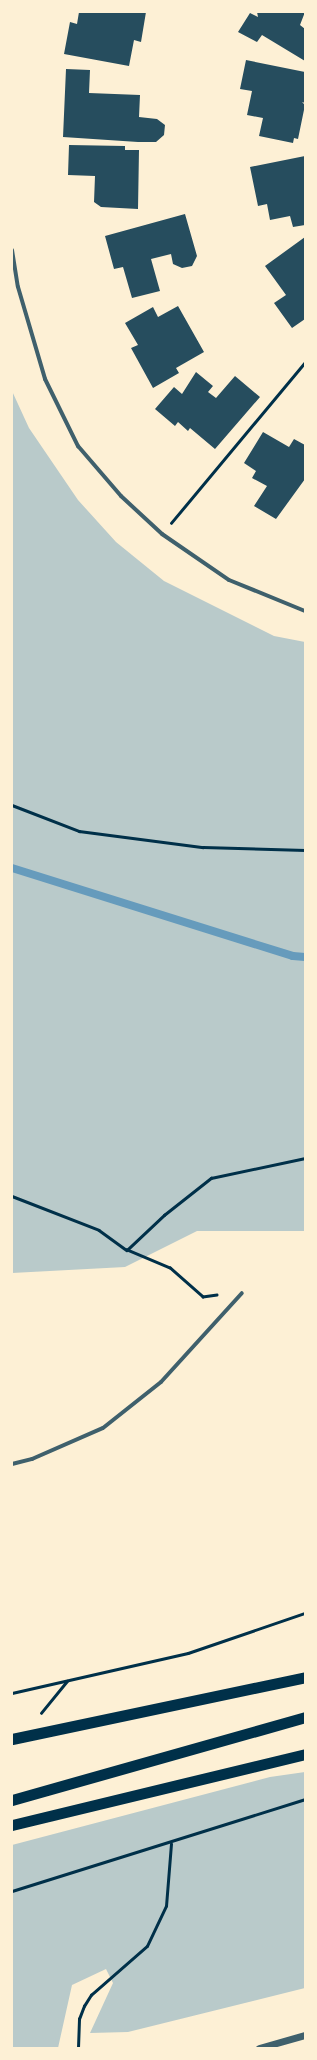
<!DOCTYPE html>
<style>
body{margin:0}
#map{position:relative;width:317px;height:2060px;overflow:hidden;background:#fdf0d5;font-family:"Roboto Condensed",sans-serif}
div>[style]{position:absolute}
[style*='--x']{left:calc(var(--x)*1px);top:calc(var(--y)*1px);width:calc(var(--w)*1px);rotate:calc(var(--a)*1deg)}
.green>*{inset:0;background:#b9caca}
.stream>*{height:8px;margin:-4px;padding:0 4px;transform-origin:4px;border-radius:4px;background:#669bbc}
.building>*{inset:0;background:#264d5e}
.path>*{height:2.5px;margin:-1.25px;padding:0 1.25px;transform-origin:1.25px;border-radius:1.25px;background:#003049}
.minor>*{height:4px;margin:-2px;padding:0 2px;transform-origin:2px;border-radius:2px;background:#3f606c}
.tertiary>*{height:7px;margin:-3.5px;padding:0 3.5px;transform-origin:3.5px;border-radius:3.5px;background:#3f606c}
.trunk>*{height:11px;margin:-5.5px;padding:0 5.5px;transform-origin:5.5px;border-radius:5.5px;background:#003049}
span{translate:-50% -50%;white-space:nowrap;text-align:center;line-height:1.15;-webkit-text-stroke:4px #fdf0d5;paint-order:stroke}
.frame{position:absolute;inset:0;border:13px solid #fdf0d5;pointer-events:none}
</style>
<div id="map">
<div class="green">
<div style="clip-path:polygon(12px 391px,29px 428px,78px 500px,116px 542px,164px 581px,274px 636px,305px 642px,305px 1231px,197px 1231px,125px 1267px,12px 1273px)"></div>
<div style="clip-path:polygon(305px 1772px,305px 1988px,128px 2032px,90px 2033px,113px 1983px,106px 1969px,72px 1985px,58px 2048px,12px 2048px,12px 1845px,270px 1777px)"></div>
</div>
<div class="stream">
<div style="--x:12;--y:868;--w:294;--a:17.4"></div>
<div style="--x:293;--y:956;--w:12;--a:5"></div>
</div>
<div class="building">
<div style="clip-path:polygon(79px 12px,146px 12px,141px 42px,134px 40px,129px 66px,64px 54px,70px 22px,77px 24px)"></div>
<div style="clip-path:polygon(257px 12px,305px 12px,300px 25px,305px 29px,305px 61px,262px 35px,257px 42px,238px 32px,250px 13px,258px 17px)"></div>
<div style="clip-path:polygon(246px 60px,305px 72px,305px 103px,302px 102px,305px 105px,298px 139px,294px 138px,293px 143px,259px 136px,263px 118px,247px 115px,252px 91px,240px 89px)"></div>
<div style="clip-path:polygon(66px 69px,90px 70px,89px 93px,140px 95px,139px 117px,157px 119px,165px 125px,164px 135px,156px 142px,138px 142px,63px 137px)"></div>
<div style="clip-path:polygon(69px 145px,125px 146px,125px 150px,139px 150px,138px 209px,101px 207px,94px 202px,95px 176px,68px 175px)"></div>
<div style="clip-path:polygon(305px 156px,305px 225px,293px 227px,290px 216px,270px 220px,267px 204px,258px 206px,250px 167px)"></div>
<div style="clip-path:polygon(185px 214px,197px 256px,192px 266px,182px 268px,173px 264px,171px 254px,151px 259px,160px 291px,132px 298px,123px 267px,114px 269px,105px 236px)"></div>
<div style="clip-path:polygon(305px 237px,305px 319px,292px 328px,274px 303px,286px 295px,265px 266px)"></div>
<div style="clip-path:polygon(178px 306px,204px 352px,176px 368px,179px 373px,153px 388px,131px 348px,138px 345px,125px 323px,153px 307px,158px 317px)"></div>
<div style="clip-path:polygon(196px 372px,213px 386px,208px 392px,216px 398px,235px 376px,260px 397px,215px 449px,190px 428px,188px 431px,178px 422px,175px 426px,155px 409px,174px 387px,182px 394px)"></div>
<div style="clip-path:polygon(263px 432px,289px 447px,294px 439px,305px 445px,305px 479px,276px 519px,254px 506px,267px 486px,252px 478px,256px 471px,244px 463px)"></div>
</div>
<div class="path">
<div style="--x:171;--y:523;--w:209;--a:-50.2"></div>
<div style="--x:12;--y:805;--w:72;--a:21.2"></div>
<div style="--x:79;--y:831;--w:125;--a:7.4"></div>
<div style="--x:203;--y:847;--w:102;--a:1.7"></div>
<div style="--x:12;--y:1196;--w:93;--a:21.3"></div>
<div style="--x:99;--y:1230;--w:34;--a:36"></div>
<div style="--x:217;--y:1295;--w:14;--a:172"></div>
<div style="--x:203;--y:1297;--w:44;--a:-138.7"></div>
<div style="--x:170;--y:1268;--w:47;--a:-157.3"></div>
<div style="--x:127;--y:1250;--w:51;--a:-43.4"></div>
<div style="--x:164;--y:1215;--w:60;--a:-38.2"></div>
<div style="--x:211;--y:1178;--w:96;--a:-12"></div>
<div style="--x:12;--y:1693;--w:180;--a:-12.8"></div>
<div style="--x:188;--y:1653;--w:124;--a:-18.9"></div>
<div style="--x:41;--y:1713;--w:41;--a:-50.9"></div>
<div style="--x:12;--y:1891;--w:307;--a:-17.4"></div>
<div style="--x:78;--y:2048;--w:29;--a:-88"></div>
<div style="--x:79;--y:2019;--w:14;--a:-69"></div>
<div style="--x:84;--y:2006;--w:13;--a:-58"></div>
<div style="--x:91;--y:1995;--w:74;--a:-41.2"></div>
<div style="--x:147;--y:1946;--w:44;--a:-64.6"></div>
<div style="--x:166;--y:1906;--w:62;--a:-85.4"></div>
</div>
<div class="minor">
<div style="--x:12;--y:250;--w:37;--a:81"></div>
<div style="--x:18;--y:287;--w:96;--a:73.6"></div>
<div style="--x:45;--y:379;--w:75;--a:63.8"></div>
<div style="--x:78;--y:446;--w:66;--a:49.3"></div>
<div style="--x:121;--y:496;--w:56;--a:42.8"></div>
<div style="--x:162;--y:534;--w:81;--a:34.5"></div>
<div style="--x:229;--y:580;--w:82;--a:22.2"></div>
<div style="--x:12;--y:1464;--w:21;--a:-14"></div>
<div style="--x:32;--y:1459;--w:77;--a:-23.6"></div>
<div style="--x:103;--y:1428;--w:74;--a:-38.4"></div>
<div style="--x:161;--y:1382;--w:120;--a:-47.7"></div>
</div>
<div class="tertiary">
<div style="--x:259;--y:2048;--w:48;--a:-15.8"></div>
</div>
<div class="trunk">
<div style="--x:12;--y:1739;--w:299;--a:-11.9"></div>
<div style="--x:12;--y:1800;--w:305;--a:-15.8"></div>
<div style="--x:12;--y:1825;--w:301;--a:-13.6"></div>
</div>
<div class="frame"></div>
</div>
